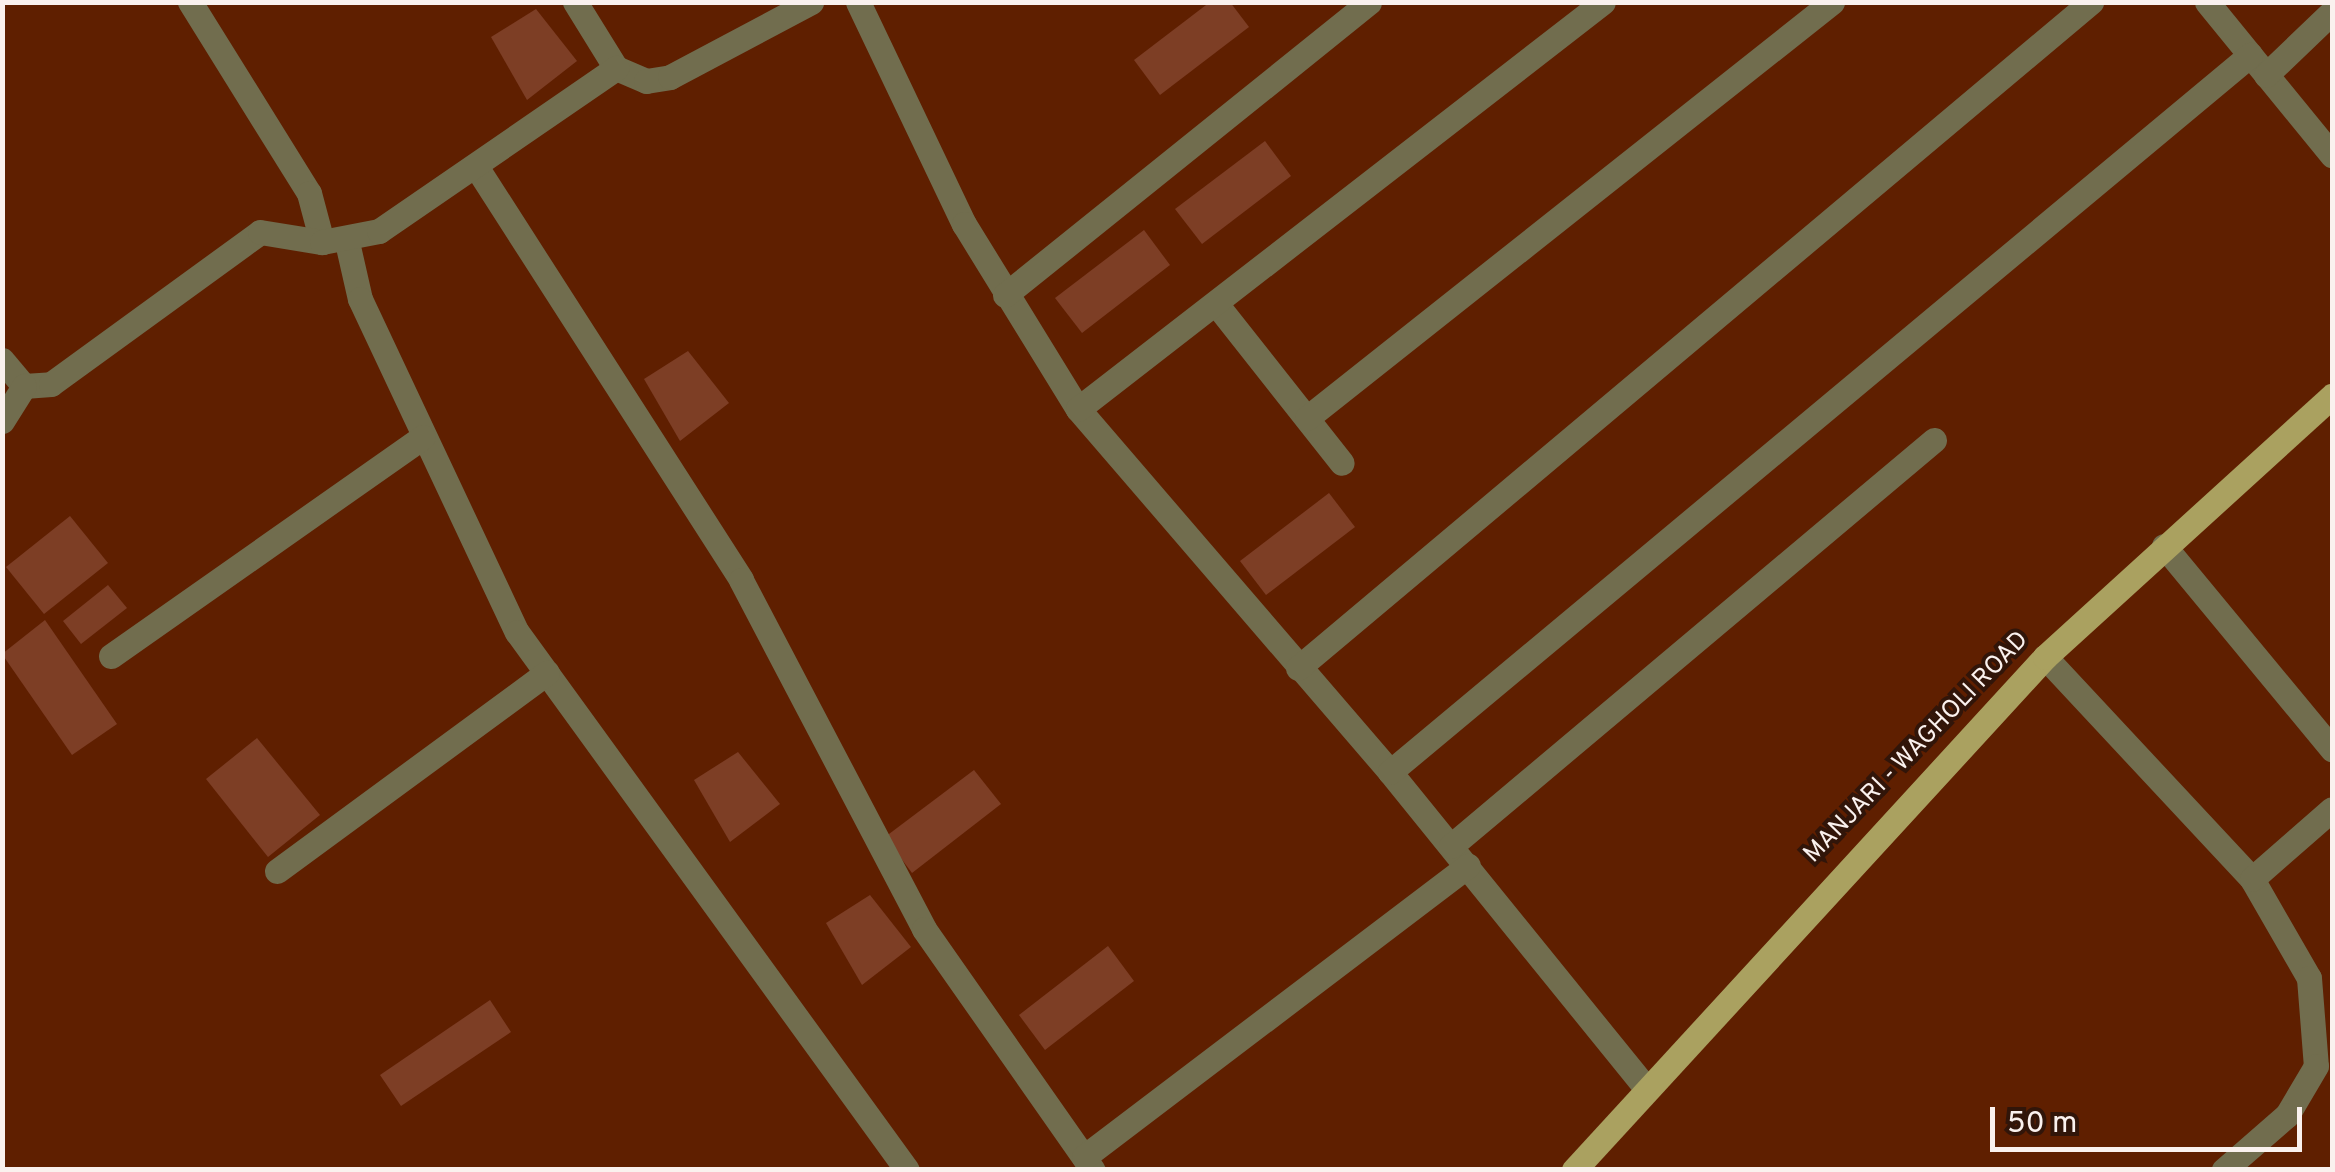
<!DOCTYPE html>
<style>
body{margin:0}
#map{position:relative;width:2335px;height:1172px;overflow:hidden;background:#5f1f00;font-family:Overpass,sans-serif}
div>[style]{position:absolute}
[style*='--x']{left:calc(var(--x)*1px);top:calc(var(--y)*1px);width:calc(var(--w)*1px);rotate:calc(var(--a)*1deg)}
.building>*{inset:0;background:#7d3e25}
.street>*{height:25px;margin:-12.5px;padding:0 12.5px;transform-origin:12.5px;border-radius:12.5px;background:#716d4e}
.primary>*{height:25px;margin:-12.5px;padding:0 12.5px;transform-origin:12.5px;border-radius:12.5px;background:#aaa160}
span{translate:-50% -50%;white-space:nowrap;text-align:center;line-height:1.15;-webkit-text-stroke:8px #311509;paint-order:stroke}
.street-label{font-size:25px;color:#faf1ee}
.frame{position:absolute;inset:0;border:5px solid #faf1ee;pointer-events:none}
.scale{position:absolute;left:1990px;top:1107px;width:312px;height:45px;box-sizing:border-box;border:5px solid #faf1ee;border-top:0;padding-left:12px;font-size:30px;line-height:35px;white-space:nowrap;color:#faf1ee;-webkit-text-stroke:8px #311509;paint-order:stroke}
</style>
<div id="map">
<div class="building">
<div style="clip-path:polygon(1210px 2px,1230px 2px,1249px 27px,1160px 95px,1134px 60px)"></div>
<div style="clip-path:polygon(536px 9px,577px 61px,527px 100px,491px 37px)"></div>
<div style="clip-path:polygon(1265px 141px,1291px 176px,1202px 244px,1175px 209px)"></div>
<div style="clip-path:polygon(1144px 230px,1170px 265px,1082px 333px,1055px 298px)"></div>
<div style="clip-path:polygon(688px 351px,729px 403px,680px 441px,644px 379px)"></div>
<div style="clip-path:polygon(1329px 493px,1355px 527px,1266px 595px,1240px 561px)"></div>
<div style="clip-path:polygon(70px 516px,108px 563px,44px 614px,6px 567px)"></div>
<div style="clip-path:polygon(108px 585px,127px 608px,81px 644px,63px 621px)"></div>
<div style="clip-path:polygon(45px 620px,117px 724px,72px 755px,2px 654px)"></div>
<div style="clip-path:polygon(257px 738px,320px 815px,268px 857px,206px 779px)"></div>
<div style="clip-path:polygon(738px 752px,780px 804px,730px 842px,694px 780px)"></div>
<div style="clip-path:polygon(974px 770px,1001px 804px,912px 873px,885px 837px)"></div>
<div style="clip-path:polygon(870px 895px,911px 947px,862px 985px,826px 923px)"></div>
<div style="clip-path:polygon(1108px 946px,1134px 981px,1045px 1050px,1019px 1015px)"></div>
<div style="clip-path:polygon(490px 1000px,511px 1032px,401px 1106px,380px 1075px)"></div>
</div>
<div class="street">
<div style="--x:190;--y:2;--w:225;--a:58.1"></div>
<div style="--x:309;--y:193;--w:51;--a:75.1"></div>
<div style="--x:575;--y:2;--w:78;--a:58.2"></div>
<div style="--x:616;--y:68;--w:33;--a:23"></div>
<div style="--x:646;--y:81;--w:24;--a:-9"></div>
<div style="--x:670;--y:77;--w:160;--a:-28"></div>
<div style="--x:858;--y:2;--w:246;--a:64.5"></div>
<div style="--x:964;--y:224;--w:217;--a:58.4"></div>
<div style="--x:1078;--y:409;--w:479;--a:49.3"></div>
<div style="--x:1390;--y:772;--w:404;--a:51"></div>
<div style="--x:2207;--y:2;--w:198;--a:50.8"></div>
<div style="--x:2266;--y:75;--w:91;--a:-43.7"></div>
<div style="--x:477;--y:168;--w:489;--a:57.3"></div>
<div style="--x:741;--y:580;--w:394;--a:62.3"></div>
<div style="--x:924;--y:929;--w:294;--a:55"></div>
<div style="--x:347;--y:242;--w:58;--a:77.2"></div>
<div style="--x:360;--y:299;--w:368;--a:64.8"></div>
<div style="--x:517;--y:632;--w:664;--a:54.06"></div>
<div style="--x:1005;--y:295;--w:467;--a:-38.8"></div>
<div style="--x:1217;--y:305;--w:201;--a:51.7"></div>
<div style="--x:2;--y:360;--w:34;--a:50"></div>
<div style="--x:24;--y:386;--w:27;--a:-4"></div>
<div style="--x:51;--y:384;--w:258;--a:-36"></div>
<div style="--x:260;--y:232;--w:63;--a:9.2"></div>
<div style="--x:322;--y:242;--w:58;--a:-10.9"></div>
<div style="--x:379;--y:231;--w:288;--a:-34.5"></div>
<div style="--x:1078;--y:409;--w:664;--a:-37.78"></div>
<div style="--x:1307;--y:418;--w:670;--a:-38.39"></div>
<div style="--x:2;--y:421;--w:41;--a:-57.8"></div>
<div style="--x:2164;--y:546;--w:264;--a:50.4"></div>
<div style="--x:111;--y:656;--w:381;--a:-35.1"></div>
<div style="--x:2045;--y:657;--w:304;--a:47"></div>
<div style="--x:2252;--y:879;--w:114;--a:60.1"></div>
<div style="--x:2309;--y:978;--w:88;--a:85.5"></div>
<div style="--x:2316;--y:1066;--w:57;--a:120.6"></div>
<div style="--x:2287;--y:1115;--w:84;--a:138.9"></div>
<div style="--x:1298;--y:668;--w:1036;--a:-40.03"></div>
<div style="--x:1390;--y:772;--w:1120;--a:-39.82"></div>
<div style="--x:1451;--y:846;--w:631;--a:-40.05"></div>
<div style="--x:277;--y:871;--w:335;--a:-36.3"></div>
<div style="--x:2252;--y:879;--w:106;--a:-41.2"></div>
<div style="--x:1084;--y:1157;--w:482;--a:-37.2"></div>
</div>
<div class="primary">
<div style="--x:1574;--y:1170;--w:696;--a:-47.44"></div>
<div style="--x:2045;--y:657;--w:388;--a:-42.3"></div>
</div>
<div class="street-label">
<span style="left:1917px;top:748px;rotate:-46deg">MANJARI - WAGHOLI ROAD</span>
</div>
<div class="frame"></div>
<div class="scale">50 m</div>
</div>
